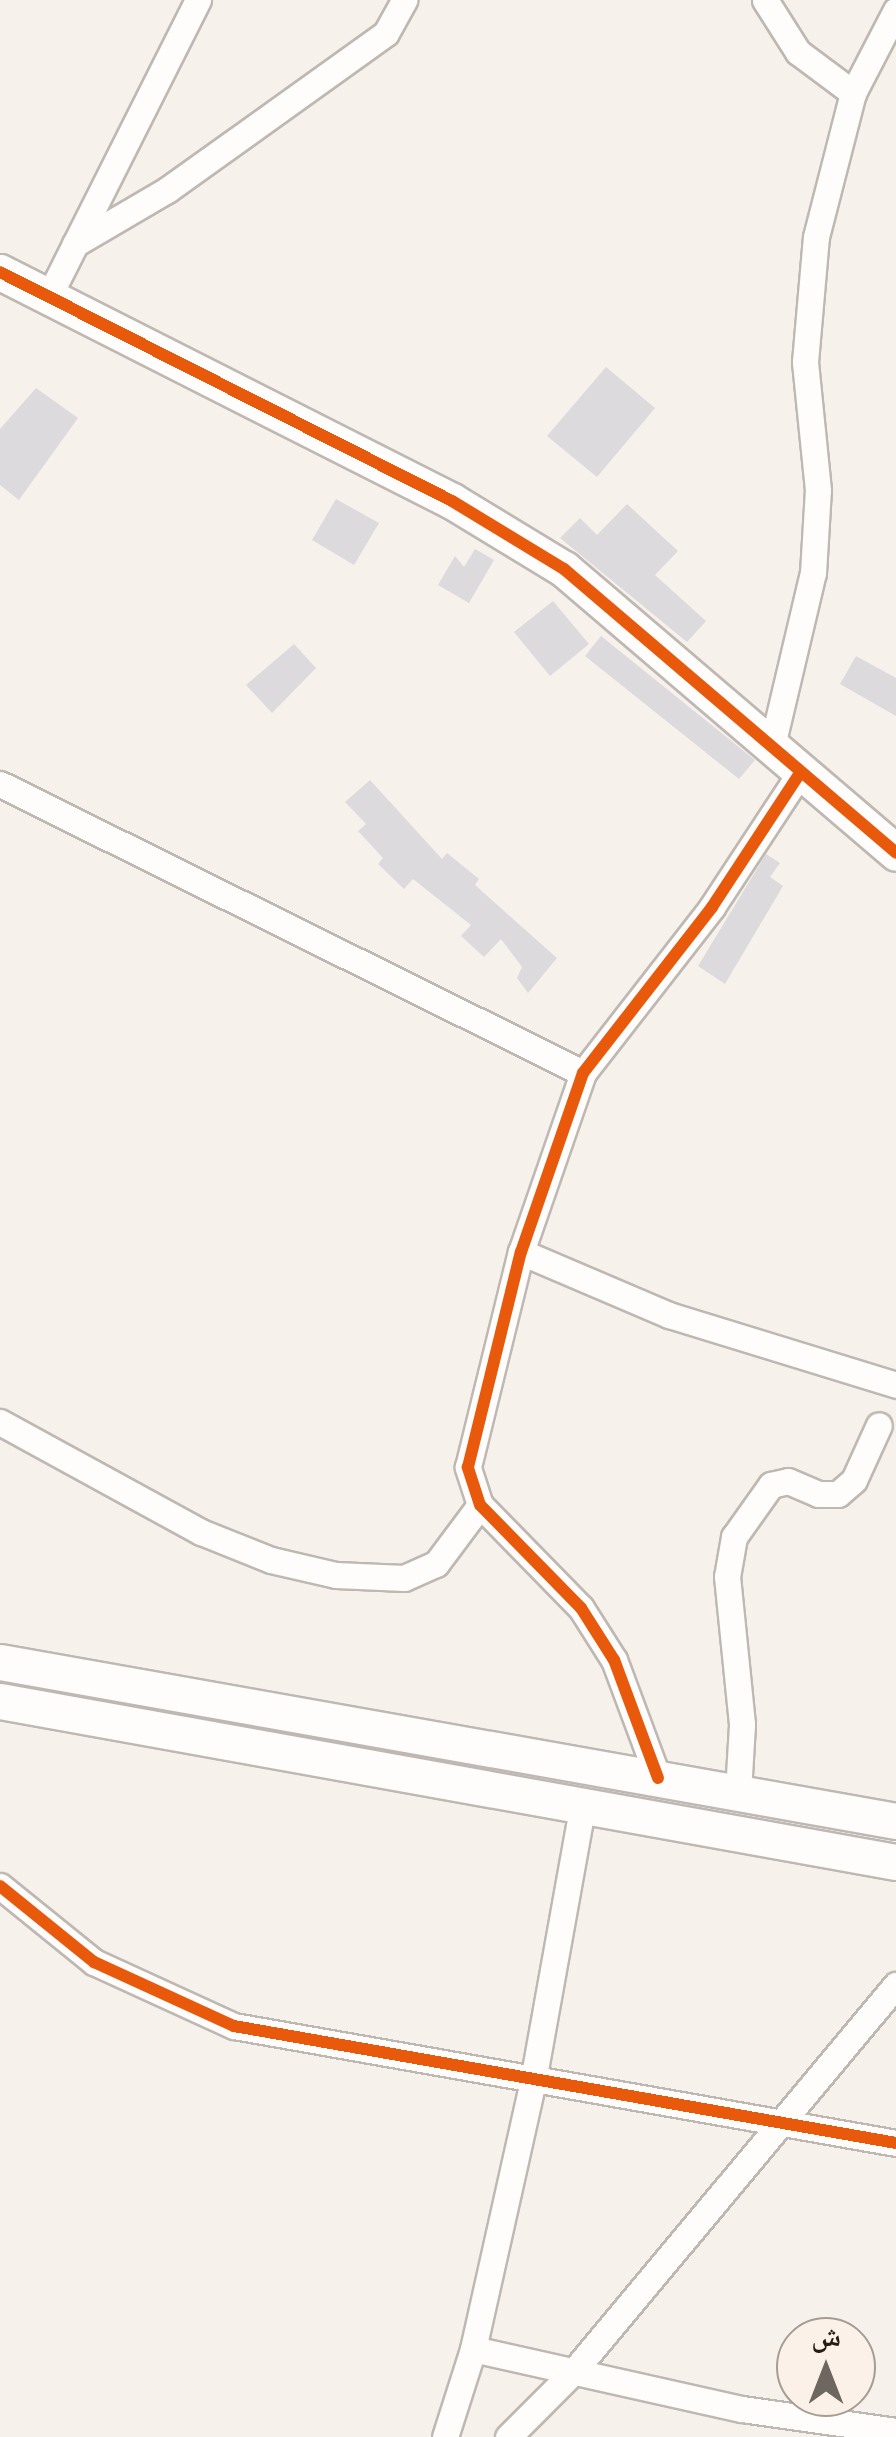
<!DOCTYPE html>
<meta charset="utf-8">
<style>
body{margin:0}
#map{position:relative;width:896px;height:2437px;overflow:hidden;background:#f7f1ec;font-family:Overpass,"Noto Naskh Arabic",sans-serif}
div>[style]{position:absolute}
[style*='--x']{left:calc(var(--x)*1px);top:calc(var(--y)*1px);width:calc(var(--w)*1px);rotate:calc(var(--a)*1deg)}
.building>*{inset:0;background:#dcdadc}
.roads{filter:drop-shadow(2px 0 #bfb8b2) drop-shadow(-2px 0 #bfb8b2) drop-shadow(0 2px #bfb8b2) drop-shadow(0 -2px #bfb8b2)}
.street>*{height:25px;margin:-12.5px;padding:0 12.5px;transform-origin:12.5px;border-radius:12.5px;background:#fefdfc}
.secondary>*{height:35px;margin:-17.5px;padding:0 17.5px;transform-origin:17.5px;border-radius:17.5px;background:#fefdfc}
.cycleway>*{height:12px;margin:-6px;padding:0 6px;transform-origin:6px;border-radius:6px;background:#e8590c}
span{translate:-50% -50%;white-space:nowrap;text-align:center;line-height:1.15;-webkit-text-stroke:8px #fbf1e8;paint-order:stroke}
.north{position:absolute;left:776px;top:2317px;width:100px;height:100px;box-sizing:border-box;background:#fbf1e8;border:2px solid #a59c93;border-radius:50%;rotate:0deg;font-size:28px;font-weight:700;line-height:40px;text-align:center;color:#251c14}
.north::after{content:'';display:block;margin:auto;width:35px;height:45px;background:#6e6760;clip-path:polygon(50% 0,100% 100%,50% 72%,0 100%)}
</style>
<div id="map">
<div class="building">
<div style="clip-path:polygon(606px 367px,655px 408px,597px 477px,547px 436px)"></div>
<div style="clip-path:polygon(36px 388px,78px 418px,19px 500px,0 485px,0 429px)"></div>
<div style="clip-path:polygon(336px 499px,379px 523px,354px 565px,312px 540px)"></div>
<div style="clip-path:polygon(627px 504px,678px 551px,655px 575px,706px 621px,687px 642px,560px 538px,580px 518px,597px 535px)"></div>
<div style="clip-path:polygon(475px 549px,494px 560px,469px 603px,438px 585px,455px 556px,464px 567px)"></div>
<div style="clip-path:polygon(553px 601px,589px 644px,550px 676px,514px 632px)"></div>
<div style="clip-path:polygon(601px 636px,755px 760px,739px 779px,585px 656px)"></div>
<div style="clip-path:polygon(294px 644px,316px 668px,272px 713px,246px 685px)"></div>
<div style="clip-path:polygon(856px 656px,896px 678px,896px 716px,840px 684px)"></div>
<div style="clip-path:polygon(370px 780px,442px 859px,447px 853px,479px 879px,475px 885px,557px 958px,528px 993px,517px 978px,522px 967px,501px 939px,484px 957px,461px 936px,471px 925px,413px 879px,404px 889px,378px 864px,383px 858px,358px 831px,366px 824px,345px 802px)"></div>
<div style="clip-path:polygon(766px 854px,780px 863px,770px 877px,783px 886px,725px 984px,698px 966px)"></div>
</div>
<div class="roads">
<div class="street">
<div style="--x:765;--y:0;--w:62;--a:57.6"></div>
<div style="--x:798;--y:52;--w:69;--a:36.7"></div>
<div style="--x:75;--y:244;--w:107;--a:-30.4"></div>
<div style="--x:167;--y:190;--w:269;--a:-35.6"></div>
<div style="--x:386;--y:33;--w:38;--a:-61"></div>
<div style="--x:48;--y:298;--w:334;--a:-63.3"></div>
<div style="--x:771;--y:750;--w:182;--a:-76.7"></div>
<div style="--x:813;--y:573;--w:83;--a:-86.6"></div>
<div style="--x:818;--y:490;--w:129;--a:-95.8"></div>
<div style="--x:805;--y:362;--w:125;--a:-85"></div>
<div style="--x:816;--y:237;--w:149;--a:-75.6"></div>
<div style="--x:853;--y:93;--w:93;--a:-62.6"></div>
<div style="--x:0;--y:784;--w:651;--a:26.37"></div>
<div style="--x:521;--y:1252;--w:161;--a:23.1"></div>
<div style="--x:669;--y:1315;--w:238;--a:17.1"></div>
<div style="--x:0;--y:1422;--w:229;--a:28.7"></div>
<div style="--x:201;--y:1532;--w:75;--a:21.8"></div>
<div style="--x:271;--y:1560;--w:67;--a:13"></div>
<div style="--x:336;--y:1575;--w:68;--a:2.5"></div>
<div style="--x:404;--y:1578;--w:35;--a:-24"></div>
<div style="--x:436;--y:1564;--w:74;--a:-53.3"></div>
<div style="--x:658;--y:1778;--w:126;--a:-110.4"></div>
<div style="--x:614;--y:1660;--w:62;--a:-122.4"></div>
<div style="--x:581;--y:1608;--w:144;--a:-134.4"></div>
<div style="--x:480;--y:1505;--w:40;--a:-108"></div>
<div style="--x:468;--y:1467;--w:221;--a:-76.2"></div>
<div style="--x:521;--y:1252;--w:189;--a:-70.9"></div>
<div style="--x:583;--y:1073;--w:210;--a:-52.1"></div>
<div style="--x:712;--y:907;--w:160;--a:-56.7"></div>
<div style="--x:738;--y:1792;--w:68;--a:-86.6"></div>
<div style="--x:742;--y:1724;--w:148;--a:-95.8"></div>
<div style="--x:727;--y:1577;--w:41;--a:-80.1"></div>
<div style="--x:734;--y:1537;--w:64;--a:-54.6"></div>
<div style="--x:771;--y:1485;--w:17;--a:-13"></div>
<div style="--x:788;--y:1481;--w:33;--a:23"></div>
<div style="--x:818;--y:1494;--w:20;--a:0"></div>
<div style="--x:838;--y:1494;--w:21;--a:-41"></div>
<div style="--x:854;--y:1480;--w:60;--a:-65.6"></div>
<div style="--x:0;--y:1886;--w:121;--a:39"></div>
<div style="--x:94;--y:1962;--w:154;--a:24.6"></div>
<div style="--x:234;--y:2026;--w:672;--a:10.02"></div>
<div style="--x:473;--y:2349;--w:276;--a:12.6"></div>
<div style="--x:742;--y:2409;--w:156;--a:8.1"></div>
<div style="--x:445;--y:2437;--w:92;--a:-72.3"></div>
<div style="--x:473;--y:2349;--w:275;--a:-77.4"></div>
<div style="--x:533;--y:2081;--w:282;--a:-79.8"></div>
<div style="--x:508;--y:2437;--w:93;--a:-45"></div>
<div style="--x:574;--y:2371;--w:503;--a:-50.17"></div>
</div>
<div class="secondary">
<div style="--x:0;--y:272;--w:507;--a:26.87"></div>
<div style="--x:452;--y:501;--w:131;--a:31.3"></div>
<div style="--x:564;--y:569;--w:437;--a:40.5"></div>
<div style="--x:0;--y:1662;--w:910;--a:10.06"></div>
<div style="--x:0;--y:1701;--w:910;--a:10.19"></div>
</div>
</div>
<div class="cycleway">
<div style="--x:0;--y:272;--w:507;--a:26.87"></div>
<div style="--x:452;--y:501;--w:131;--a:31.3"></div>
<div style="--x:564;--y:569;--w:437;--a:40.5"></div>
<div style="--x:658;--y:1778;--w:126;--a:-110.4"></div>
<div style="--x:614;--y:1660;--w:62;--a:-122.4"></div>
<div style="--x:581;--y:1608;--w:144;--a:-134.4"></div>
<div style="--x:480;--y:1505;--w:40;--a:-108"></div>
<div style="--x:468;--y:1467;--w:221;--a:-76.2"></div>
<div style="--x:521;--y:1252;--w:189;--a:-70.9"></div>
<div style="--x:583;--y:1073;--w:210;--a:-52.1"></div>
<div style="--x:712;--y:907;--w:160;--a:-56.7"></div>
<div style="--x:0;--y:1886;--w:121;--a:39"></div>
<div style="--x:94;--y:1962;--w:154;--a:24.6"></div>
<div style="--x:234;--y:2026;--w:672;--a:10.02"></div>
</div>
<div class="north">ش</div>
</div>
